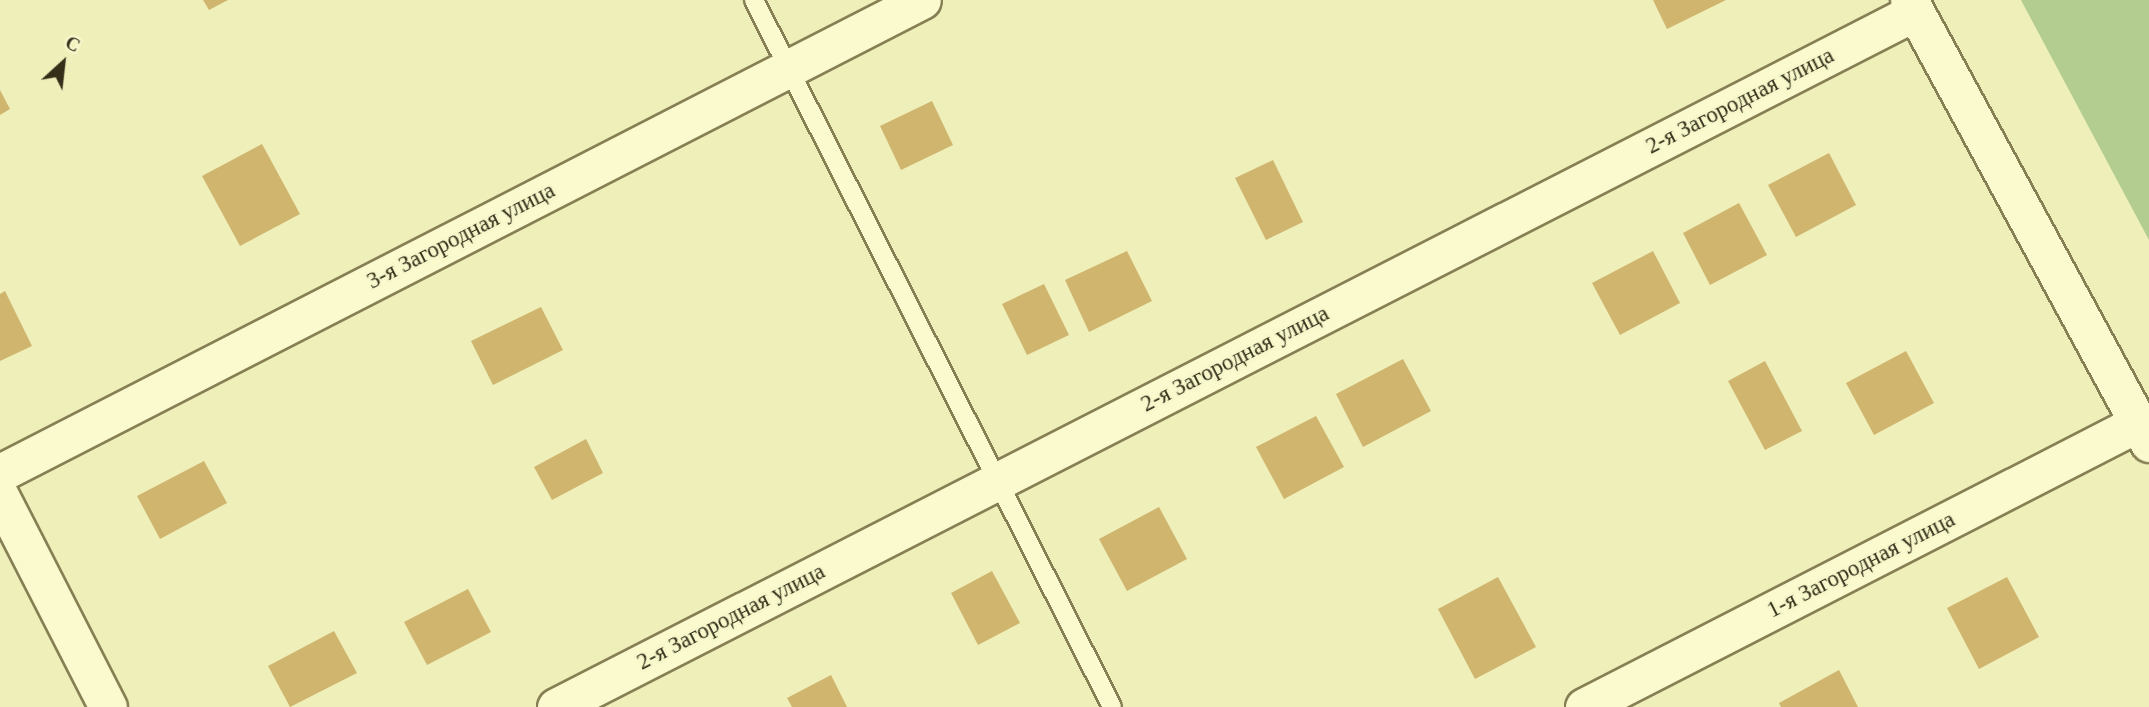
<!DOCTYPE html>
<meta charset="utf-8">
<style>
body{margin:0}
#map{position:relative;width:2149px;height:707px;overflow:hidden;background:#efefba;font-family:Georgia,serif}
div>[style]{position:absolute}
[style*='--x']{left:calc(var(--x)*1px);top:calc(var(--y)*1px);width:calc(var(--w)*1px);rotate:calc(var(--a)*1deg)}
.green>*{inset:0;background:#b2cd8f}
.building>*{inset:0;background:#d0b56e}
.roads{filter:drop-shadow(2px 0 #877f54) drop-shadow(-2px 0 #877f54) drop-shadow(0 2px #877f54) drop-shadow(0 -2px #877f54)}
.service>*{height:18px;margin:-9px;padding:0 9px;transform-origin:9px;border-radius:9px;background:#faface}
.minor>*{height:37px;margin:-18.5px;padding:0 18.5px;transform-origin:18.5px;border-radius:18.5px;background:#faface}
span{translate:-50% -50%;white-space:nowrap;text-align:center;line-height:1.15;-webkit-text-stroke:5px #f6f7ca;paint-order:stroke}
.street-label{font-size:23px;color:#352f1a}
.north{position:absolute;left:28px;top:28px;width:70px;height:70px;-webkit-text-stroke:5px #f6f7ca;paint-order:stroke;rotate:27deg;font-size:19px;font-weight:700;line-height:28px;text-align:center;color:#352f1a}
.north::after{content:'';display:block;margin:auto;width:24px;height:32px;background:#352f1a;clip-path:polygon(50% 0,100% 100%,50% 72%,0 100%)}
</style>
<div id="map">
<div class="green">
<div style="clip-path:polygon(2021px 0,2149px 0,2149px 240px)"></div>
</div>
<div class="building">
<div style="clip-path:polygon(203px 0,228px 0,209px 10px)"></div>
<div style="clip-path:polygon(1653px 0,1726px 0,1667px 29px)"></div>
<div style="clip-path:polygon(0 90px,10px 109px,0 115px)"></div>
<div style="clip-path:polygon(932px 101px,953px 145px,901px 170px,880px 126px)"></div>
<div style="clip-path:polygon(262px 144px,300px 214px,240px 246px,202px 176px)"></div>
<div style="clip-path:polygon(1829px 153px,1856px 205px,1796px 237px,1768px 185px)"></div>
<div style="clip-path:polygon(1273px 160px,1303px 222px,1266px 240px,1235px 178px)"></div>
<div style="clip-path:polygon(1739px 203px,1767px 255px,1710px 285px,1683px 233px)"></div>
<div style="clip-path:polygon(1127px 251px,1152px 301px,1089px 332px,1065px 280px)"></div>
<div style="clip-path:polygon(1653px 251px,1680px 303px,1620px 335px,1592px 283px)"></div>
<div style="clip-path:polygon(1044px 284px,1069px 335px,1027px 355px,1002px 304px)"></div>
<div style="clip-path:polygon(5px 291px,32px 346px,0 361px,0 294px)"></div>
<div style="clip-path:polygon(541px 307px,563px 350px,493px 385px,471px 341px)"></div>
<div style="clip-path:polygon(1906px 351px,1934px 403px,1874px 435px,1846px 383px)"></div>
<div style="clip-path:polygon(1403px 359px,1431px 411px,1363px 447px,1336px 394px)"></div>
<div style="clip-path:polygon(1765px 361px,1802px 431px,1765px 450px,1728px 381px)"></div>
<div style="clip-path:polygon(1316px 416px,1344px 467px,1284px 499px,1256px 447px)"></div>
<div style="clip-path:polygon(586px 439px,603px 473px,552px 500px,534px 467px)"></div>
<div style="clip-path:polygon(204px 461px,227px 503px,160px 539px,137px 496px)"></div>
<div style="clip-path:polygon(1159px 507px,1187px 559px,1127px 591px,1099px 539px)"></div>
<div style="clip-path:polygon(992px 571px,1020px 623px,978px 645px,951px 593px)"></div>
<div style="clip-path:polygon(1498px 577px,1536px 647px,1475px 679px,1438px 609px)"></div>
<div style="clip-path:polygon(2007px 577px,2039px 637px,1979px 669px,1947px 608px)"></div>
<div style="clip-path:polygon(468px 589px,491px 632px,427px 665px,404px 622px)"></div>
<div style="clip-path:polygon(334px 631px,357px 673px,290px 707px,268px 666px)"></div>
<div style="clip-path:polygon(1839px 670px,1858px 707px,1781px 707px,1779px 703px)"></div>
<div style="clip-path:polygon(831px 675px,847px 707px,792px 707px,787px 698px)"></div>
</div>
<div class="roads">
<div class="service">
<div style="--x:754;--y:0;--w:792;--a:63.14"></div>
</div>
<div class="minor">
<div style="--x:1909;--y:0;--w:504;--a:61.55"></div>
<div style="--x:0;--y:473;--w:1036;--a:-27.16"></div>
<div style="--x:0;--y:496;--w:237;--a:62.9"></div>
<div style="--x:556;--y:707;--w:1526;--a:-27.09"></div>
<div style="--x:1584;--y:707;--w:623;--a:-27.14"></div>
</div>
</div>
<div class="street-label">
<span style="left:1740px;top:101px;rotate:-27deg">2-я Загородная улица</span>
<span style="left:461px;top:236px;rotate:-27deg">3-я Загородная улица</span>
<span style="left:1235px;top:359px;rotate:-27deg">2-я Загородная улица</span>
<span style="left:1861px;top:565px;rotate:-27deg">1-я Загородная улица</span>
<span style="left:731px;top:617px;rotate:-27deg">2-я Загородная улица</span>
</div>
<div class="north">С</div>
</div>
